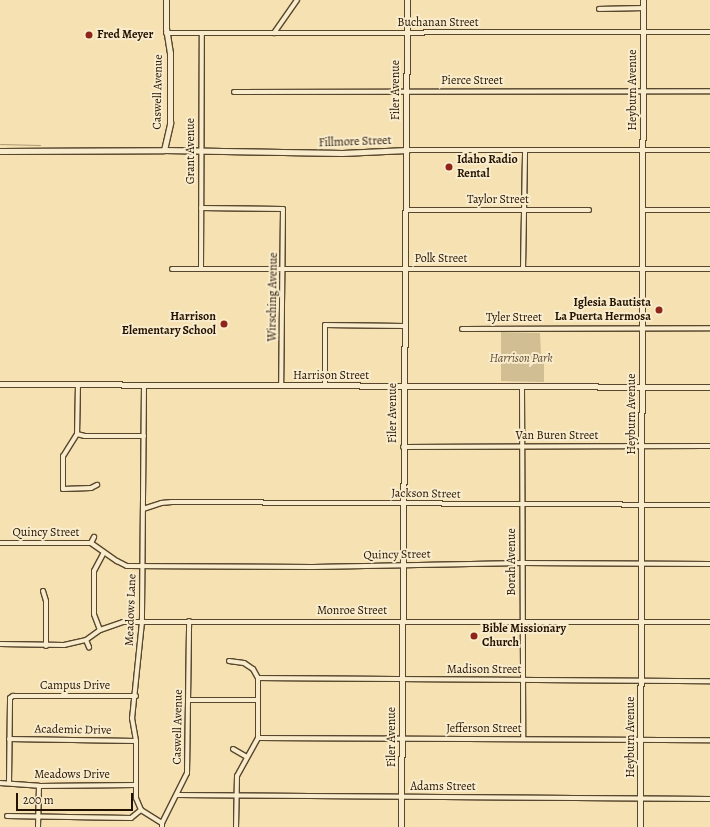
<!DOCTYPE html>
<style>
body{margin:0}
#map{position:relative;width:710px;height:827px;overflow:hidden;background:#f5e1b1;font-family:Alegreya,serif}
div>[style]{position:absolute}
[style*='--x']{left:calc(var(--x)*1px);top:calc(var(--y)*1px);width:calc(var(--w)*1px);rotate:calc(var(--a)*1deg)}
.green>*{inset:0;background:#d1be93}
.stream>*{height:1px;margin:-0.5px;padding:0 0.5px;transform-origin:0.5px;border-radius:0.5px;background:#ae9b75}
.roads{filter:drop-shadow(1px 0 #58462d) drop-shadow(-1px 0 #58462d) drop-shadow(0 1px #58462d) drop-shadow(0 -1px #58462d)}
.minor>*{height:4px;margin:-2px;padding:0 2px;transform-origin:2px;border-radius:2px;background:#f8eccc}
.tertiary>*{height:5px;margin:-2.5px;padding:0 2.5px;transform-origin:2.5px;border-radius:2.5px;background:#f8eccc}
.dots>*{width:11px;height:11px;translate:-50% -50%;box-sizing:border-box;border:2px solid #f8eccc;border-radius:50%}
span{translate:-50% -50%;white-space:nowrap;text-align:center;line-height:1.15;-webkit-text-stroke:4px #f8eccc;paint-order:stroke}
.street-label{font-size:12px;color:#241201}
.poi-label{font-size:12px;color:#241201;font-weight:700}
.left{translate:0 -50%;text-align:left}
.right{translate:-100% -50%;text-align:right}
.park-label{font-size:12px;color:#614e34;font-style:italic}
.scale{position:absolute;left:16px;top:793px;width:117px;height:18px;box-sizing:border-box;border:2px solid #241201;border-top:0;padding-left:5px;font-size:12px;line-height:14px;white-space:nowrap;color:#241201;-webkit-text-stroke:3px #f8eccc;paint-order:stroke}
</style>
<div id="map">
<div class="green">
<div style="clip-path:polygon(501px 332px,540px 333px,541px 355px,544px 362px,544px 382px,501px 381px)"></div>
</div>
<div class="stream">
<div style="--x:0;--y:144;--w:40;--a:1.4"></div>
</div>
<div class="roads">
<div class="minor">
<div style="--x:599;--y:9;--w:44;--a:-1.3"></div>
<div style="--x:166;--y:33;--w:544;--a:-0.11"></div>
<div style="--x:274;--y:33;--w:40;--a:-55.1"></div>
<div style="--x:234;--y:92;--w:476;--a:-0.1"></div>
<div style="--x:407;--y:150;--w:303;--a:0"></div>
<div style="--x:201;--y:208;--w:82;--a:0.7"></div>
<div style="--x:283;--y:209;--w:177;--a:90.6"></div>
<div style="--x:406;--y:210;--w:183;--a:0"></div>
<div style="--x:643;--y:210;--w:67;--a:0"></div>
<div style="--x:172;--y:269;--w:538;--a:0"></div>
<div style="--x:201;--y:269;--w:236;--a:-89.8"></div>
<div style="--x:523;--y:269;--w:119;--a:-89"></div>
<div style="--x:462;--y:329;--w:248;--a:-0.2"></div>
<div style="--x:78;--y:384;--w:50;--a:91.1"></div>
<div style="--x:77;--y:434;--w:26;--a:122"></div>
<div style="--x:63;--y:456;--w:33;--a:90"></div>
<div style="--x:63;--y:489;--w:28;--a:-2"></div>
<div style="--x:91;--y:488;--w:7;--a:-27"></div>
<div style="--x:144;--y:385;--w:237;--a:90.5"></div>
<div style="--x:142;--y:622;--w:97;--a:95.9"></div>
<div style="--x:132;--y:718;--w:23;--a:80"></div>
<div style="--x:136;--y:741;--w:57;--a:90"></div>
<div style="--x:136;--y:798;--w:13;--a:67"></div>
<div style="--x:141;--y:810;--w:25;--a:32"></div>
<div style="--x:325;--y:386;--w:61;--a:-90"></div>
<div style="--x:325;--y:325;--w:79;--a:0.7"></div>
<div style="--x:522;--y:386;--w:353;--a:89.8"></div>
<div style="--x:77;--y:434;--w:8;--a:14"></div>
<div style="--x:85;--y:436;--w:59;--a:0"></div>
<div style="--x:403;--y:447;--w:307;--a:-0.2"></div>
<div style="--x:143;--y:509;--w:19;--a:-18"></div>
<div style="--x:161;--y:503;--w:11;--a:-5"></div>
<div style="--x:172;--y:502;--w:538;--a:0.32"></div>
<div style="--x:0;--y:543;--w:91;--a:0"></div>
<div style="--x:91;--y:543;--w:32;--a:35"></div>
<div style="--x:117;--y:561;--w:11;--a:27"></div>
<div style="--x:127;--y:566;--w:186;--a:0.3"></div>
<div style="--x:313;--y:567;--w:209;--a:-1.1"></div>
<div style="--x:522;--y:563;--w:188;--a:0.3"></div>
<div style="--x:91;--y:543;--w:7;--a:-63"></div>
<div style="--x:43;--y:591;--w:10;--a:73"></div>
<div style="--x:46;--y:601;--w:45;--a:90"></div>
<div style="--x:100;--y:630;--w:17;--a:-111"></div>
<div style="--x:94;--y:614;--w:43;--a:-90"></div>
<div style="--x:94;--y:571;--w:21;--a:-62"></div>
<div style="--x:86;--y:640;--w:8;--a:67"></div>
<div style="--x:0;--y:644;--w:64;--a:0.9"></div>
<div style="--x:64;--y:645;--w:23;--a:-13"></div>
<div style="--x:86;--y:640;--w:17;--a:-36"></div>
<div style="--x:100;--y:630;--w:24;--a:-19"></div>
<div style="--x:123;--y:622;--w:587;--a:0"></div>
<div style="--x:229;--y:661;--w:15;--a:8"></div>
<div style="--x:244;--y:663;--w:11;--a:34"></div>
<div style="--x:253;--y:669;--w:10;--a:61"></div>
<div style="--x:258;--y:678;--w:60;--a:90"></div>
<div style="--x:258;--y:738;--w:43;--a:118.9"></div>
<div style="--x:237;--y:776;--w:51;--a:91.1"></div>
<div style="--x:258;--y:678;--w:452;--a:0.4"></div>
<div style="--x:188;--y:700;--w:70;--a:0"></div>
<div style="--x:258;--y:738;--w:452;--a:0.3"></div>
<div style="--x:9;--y:739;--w:127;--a:0.9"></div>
<div style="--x:233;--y:749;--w:16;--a:30"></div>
<div style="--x:0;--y:783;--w:39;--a:4"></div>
<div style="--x:39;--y:786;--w:96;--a:-0.6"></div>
<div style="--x:9;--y:783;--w:85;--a:-89.3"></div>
<div style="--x:10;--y:698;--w:4;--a:-34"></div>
<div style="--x:13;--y:696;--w:123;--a:0"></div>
<div style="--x:177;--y:795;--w:533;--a:0.43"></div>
<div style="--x:7;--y:816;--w:124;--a:0.9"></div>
<div style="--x:131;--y:818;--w:13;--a:-39"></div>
<div style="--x:38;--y:827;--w:41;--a:-88.6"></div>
<div style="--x:162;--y:827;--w:4;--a:-90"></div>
<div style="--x:162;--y:823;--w:56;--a:-63.4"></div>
<div style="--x:187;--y:773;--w:152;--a:-89.2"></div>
</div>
<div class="tertiary">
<div style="--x:164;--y:150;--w:28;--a:-77"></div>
<div style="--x:170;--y:123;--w:70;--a:-90"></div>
<div style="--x:170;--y:53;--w:24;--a:-99"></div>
<div style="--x:166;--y:29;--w:29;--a:-90"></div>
<div style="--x:0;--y:151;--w:164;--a:-0.3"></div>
<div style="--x:164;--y:150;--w:178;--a:1"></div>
<div style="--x:342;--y:153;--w:65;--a:-2.6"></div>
<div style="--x:0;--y:384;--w:710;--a:0.24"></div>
<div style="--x:401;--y:827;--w:827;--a:-89.58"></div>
<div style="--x:640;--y:827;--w:827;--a:-89.79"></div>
</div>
</div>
<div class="dots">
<div style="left:89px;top:35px;background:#8f2418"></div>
<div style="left:449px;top:167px;background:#8f2418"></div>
<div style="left:659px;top:310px;background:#8f2418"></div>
<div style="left:224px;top:324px;background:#8f2418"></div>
<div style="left:474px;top:636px;background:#8f2418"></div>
</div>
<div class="street-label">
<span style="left:438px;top:23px">Buchanan Street</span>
<span style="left:472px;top:81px">Pierce Street</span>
<span style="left:396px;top:90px;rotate:-90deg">Filer Avenue</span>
<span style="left:633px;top:90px;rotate:-90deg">Heyburn Avenue</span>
<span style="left:158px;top:92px;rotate:-89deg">Caswell Avenue</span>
<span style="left:355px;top:142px;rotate:-2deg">Fillmore Street</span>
<span style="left:191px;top:151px;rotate:-90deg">Grant Avenue</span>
<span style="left:498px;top:200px">Taylor Street</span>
<span style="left:441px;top:259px">Polk Street</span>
<span style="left:273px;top:297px;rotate:-89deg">Wirsching Avenue</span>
<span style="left:514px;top:318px">Tyler Street</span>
<span style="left:331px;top:376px">Harrison Street</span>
<span style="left:393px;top:413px;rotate:-90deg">Filer Avenue</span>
<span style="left:632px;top:414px;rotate:-90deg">Heyburn Avenue</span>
<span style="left:557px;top:436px">Van Buren Street</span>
<span style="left:426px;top:494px;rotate:1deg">Jackson Street</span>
<span style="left:46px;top:533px">Quincy Street</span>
<span style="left:397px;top:555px;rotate:-1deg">Quincy Street</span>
<span style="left:512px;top:562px;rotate:-90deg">Borah Avenue</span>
<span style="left:131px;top:610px;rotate:-88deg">Meadows Lane</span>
<span style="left:352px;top:611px">Monroe Street</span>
<span style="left:484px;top:670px">Madison Street</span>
<span style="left:75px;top:686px">Campus Drive</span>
<span style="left:178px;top:727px;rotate:-89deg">Caswell Avenue</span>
<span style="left:484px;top:729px">Jefferson Street</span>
<span style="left:73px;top:730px;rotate:1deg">Academic Drive</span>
<span style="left:392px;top:737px;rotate:-90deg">Filer Avenue</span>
<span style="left:631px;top:737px;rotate:-90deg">Heyburn Avenue</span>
<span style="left:72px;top:775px">Meadows Drive</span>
<span style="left:443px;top:787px">Adams Street</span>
</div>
<div class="poi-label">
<span class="left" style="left:97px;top:35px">Fred Meyer</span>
<span class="left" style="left:457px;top:167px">Idaho Radio<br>Rental</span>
<span class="right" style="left:651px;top:310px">Iglesia Bautista<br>La Puerta Hermosa</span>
<span class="right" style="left:216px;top:324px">Harrison<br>Elementary School</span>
<span class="left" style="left:482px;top:636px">Bible Missionary<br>Church</span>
</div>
<div class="park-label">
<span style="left:521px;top:359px">Harrison Park</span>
</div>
<div class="scale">200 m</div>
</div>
